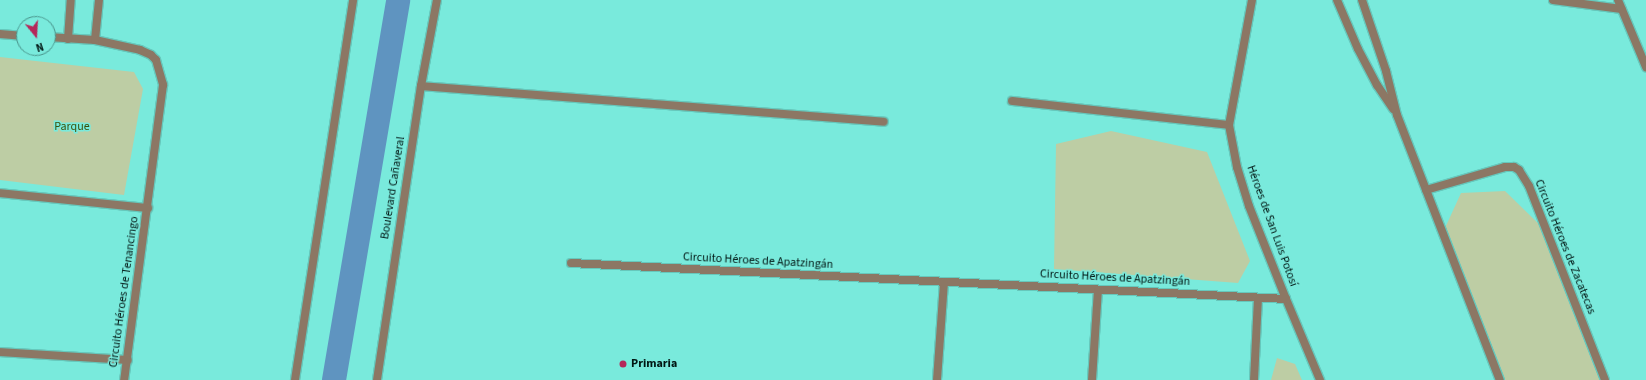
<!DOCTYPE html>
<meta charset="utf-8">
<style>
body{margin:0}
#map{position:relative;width:1646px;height:380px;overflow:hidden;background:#79eadc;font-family:"Source Sans 3",sans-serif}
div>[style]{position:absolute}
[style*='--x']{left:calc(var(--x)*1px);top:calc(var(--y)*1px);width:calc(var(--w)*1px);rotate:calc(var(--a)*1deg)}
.green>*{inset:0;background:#bdcda4}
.canal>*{height:24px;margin:-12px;padding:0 12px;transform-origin:12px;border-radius:12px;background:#5f94c0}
.roads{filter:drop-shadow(1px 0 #66c8bc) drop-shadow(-1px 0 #66c8bc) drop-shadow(0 1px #66c8bc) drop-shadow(0 -1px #66c8bc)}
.minor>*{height:8px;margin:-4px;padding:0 4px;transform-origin:4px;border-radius:4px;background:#8c7764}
.tertiary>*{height:8px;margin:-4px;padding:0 4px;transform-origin:4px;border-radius:4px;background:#8c7764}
.dots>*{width:11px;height:11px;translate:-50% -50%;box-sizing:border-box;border:2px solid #79eadc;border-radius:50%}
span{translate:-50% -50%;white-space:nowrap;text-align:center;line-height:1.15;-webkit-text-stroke:3px #79eadc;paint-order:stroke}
.park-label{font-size:12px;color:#3d510c}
.street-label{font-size:12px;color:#001613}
.poi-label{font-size:12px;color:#001613;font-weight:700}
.left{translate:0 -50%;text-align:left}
.north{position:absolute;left:16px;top:16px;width:40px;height:40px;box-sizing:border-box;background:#79eadc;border:1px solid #49958c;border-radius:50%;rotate:162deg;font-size:11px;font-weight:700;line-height:16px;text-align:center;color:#001613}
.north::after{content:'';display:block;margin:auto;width:14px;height:18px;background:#b5275a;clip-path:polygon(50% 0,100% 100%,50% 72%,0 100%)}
</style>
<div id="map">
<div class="green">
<div style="clip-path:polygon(0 57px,134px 72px,143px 89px,124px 195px,0 180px)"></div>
<div style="clip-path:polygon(1111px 131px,1207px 152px,1250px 261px,1238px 283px,1054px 269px,1056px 144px)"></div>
<div style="clip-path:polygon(1505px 191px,1544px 229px,1606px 380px,1504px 380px,1445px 228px,1461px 193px)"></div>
<div style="clip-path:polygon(1277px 358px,1295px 364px,1302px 380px,1271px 380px)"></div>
</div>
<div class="canal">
<div style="--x:334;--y:380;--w:385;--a:-80.4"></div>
</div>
<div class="roads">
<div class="minor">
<div style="--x:1252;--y:0;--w:127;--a:100.4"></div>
<div style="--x:1229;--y:125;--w:43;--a:79.2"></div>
<div style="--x:1237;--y:167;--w:41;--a:72.9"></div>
<div style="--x:1249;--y:206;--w:100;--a:68.3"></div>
<div style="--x:1286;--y:299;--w:88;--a:67.2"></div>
<div style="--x:1337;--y:0;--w:53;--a:66.8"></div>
<div style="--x:1358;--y:49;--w:41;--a:62.2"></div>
<div style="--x:1377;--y:85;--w:29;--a:56"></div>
<div style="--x:1362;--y:0;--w:75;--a:71.3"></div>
<div style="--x:1386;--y:71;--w:45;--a:76"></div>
<div style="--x:1397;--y:115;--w:284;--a:68.8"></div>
<div style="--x:1553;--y:0;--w:69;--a:7.5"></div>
<div style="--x:1618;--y:0;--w:73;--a:67.3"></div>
<div style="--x:0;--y:34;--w:24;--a:5"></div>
<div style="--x:48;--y:37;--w:47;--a:3.7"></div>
<div style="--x:95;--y:40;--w:46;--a:12.5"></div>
<div style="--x:140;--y:50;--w:12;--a:24"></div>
<div style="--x:151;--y:55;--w:7;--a:45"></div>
<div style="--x:156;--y:60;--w:26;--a:74"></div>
<div style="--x:163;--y:85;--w:298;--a:97.5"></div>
<div style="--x:68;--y:39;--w:39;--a:-86"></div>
<div style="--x:95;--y:40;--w:40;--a:-84.3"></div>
<div style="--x:421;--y:86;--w:464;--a:4.4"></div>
<div style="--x:1012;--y:101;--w:218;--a:6.3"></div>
<div style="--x:1426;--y:190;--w:82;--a:-16.2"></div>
<div style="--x:1505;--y:167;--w:9;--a:0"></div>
<div style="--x:1514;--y:167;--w:6;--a:31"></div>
<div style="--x:1519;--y:170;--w:19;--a:58"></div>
<div style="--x:1529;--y:186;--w:208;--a:68.6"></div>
<div style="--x:0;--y:193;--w:149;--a:5.8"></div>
<div style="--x:571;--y:263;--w:716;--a:2.88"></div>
<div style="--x:0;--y:352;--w:128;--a:3.6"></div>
<div style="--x:937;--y:380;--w:98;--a:-85.9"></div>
<div style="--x:1092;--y:380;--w:90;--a:-86.2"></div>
<div style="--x:1254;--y:380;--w:82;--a:-87.2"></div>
</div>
<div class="tertiary">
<div style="--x:295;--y:380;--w:384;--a:-81.3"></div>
<div style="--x:377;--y:380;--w:297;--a:-81.5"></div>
<div style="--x:421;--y:86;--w:87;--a:-79.5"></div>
</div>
</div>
<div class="dots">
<div style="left:623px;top:364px;background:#b5275a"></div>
</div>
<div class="park-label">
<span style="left:72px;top:127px">Parque</span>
</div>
<div class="street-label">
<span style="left:393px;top:188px;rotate:-81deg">Boulevard Cañaveral</span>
<span style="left:1272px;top:226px;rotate:70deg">Héroes de San Luis Potosí</span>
<span style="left:1565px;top:247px;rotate:68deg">Circuito Héroes de Zacatecas</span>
<span style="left:758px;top:261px;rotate:3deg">Circuito Héroes de Apatzingán</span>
<span style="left:1115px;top:278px;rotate:3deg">Circuito Héroes de Apatzingán</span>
<span style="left:124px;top:292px;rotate:-82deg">Circuito Héroes de Tenancingo</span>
</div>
<div class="poi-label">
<span class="left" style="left:631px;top:364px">Primaria</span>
</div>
<div class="north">N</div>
</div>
